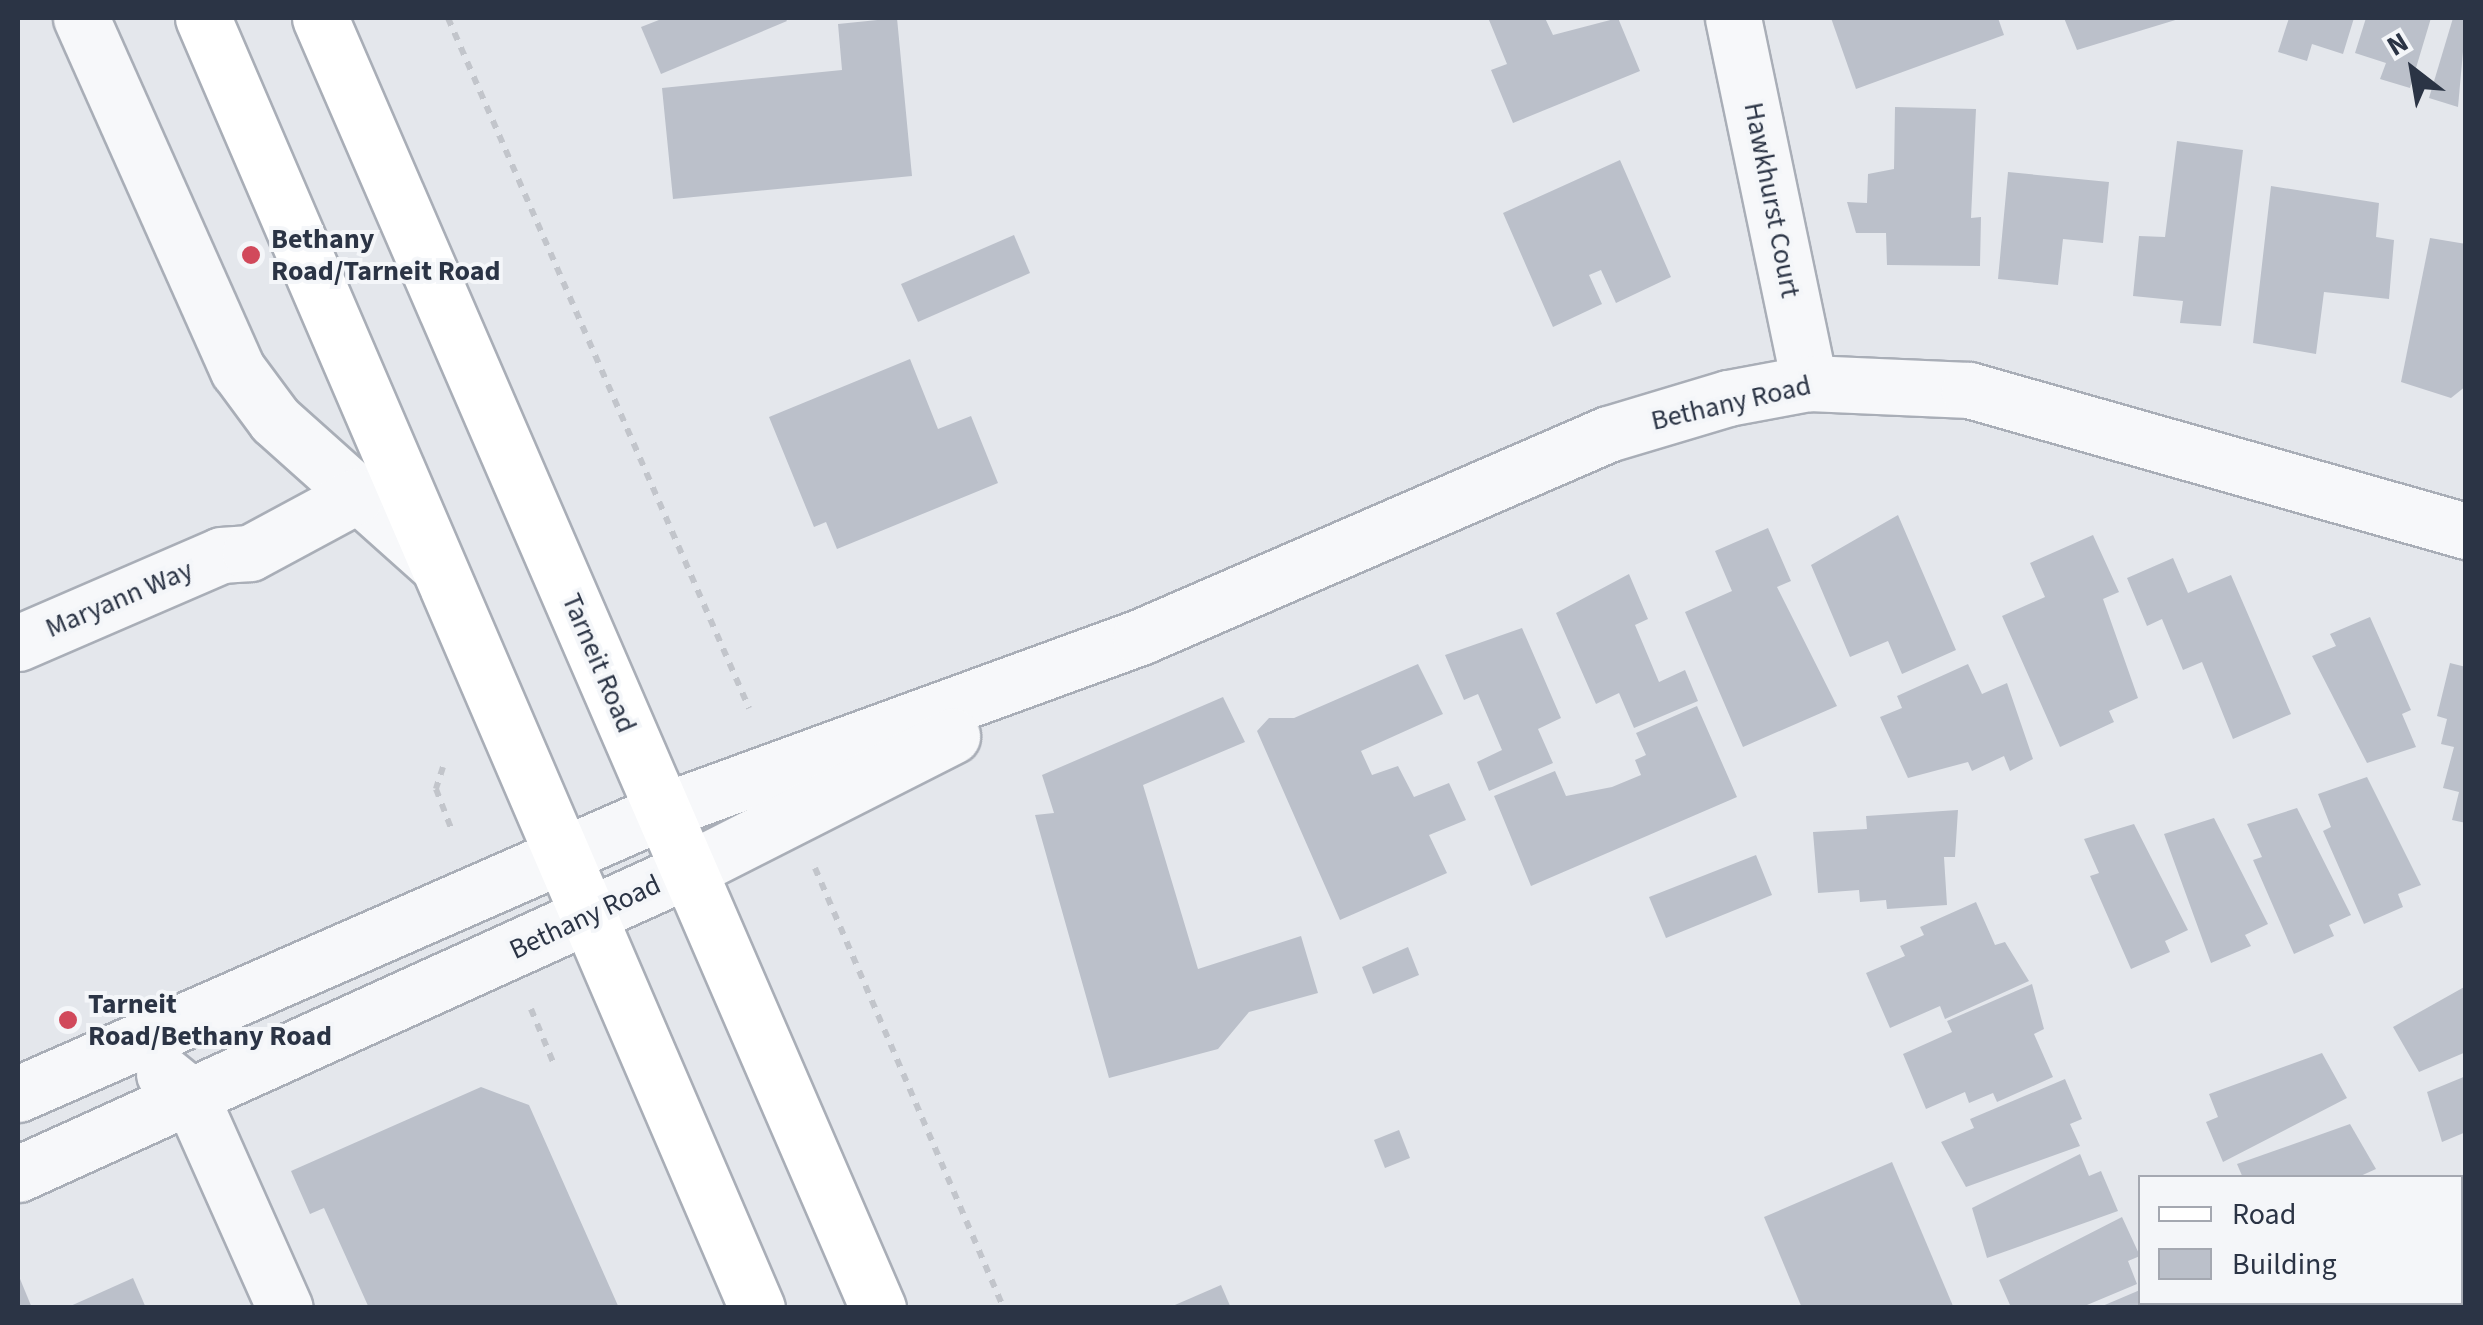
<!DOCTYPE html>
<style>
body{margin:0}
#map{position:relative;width:2483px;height:1325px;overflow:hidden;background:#e4e7ec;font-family:"Source Sans 3",sans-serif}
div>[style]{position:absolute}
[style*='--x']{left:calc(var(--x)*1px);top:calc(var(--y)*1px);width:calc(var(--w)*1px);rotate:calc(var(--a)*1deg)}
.building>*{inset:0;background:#bbc0ca}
.path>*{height:6px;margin-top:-3px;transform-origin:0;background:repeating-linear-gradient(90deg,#c2c5cb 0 8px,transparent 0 16px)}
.roads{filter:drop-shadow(2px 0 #a9aeb7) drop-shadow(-2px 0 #a9aeb7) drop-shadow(0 2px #a9aeb7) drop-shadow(0 -2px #a9aeb7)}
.minor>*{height:55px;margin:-27.5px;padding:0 27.5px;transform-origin:27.5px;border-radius:27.5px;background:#f7f8fa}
.major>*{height:55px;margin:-27.5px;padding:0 27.5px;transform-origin:27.5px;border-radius:27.5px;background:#fff}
.dots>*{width:28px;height:28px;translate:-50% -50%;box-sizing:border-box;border:5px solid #f4f6f9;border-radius:50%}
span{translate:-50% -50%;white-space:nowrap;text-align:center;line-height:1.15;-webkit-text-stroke:8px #f4f6f9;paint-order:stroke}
.street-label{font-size:28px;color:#2b3445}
.poi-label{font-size:28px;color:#2b3445;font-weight:700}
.left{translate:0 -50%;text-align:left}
.frame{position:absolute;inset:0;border:20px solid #2b3445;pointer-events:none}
.legend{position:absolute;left:2138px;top:1175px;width:325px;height:130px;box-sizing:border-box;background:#f4f6f9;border:2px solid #a4a8b1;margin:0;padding:12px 18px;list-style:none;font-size:30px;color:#2b3445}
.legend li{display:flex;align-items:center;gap:20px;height:50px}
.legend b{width:50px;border:2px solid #a4a8b1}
.north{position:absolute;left:2363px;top:20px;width:100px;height:100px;-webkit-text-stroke:8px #f4f6f9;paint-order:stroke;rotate:329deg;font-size:28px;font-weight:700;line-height:40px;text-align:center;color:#2b3445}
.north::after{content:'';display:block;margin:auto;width:35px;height:45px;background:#2b3445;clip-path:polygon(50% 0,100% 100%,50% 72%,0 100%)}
</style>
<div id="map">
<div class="building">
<div style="clip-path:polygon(664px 18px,785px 18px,787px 21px,661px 74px,641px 27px)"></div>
<div style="clip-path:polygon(897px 18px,912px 176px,673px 199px,662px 88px,842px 70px,838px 24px)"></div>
<div style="clip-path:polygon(1545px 18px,1553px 35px,1618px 18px,1640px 71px,1513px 123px,1491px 70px,1507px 64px,1489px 20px)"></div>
<div style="clip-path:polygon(1831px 18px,1998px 18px,2004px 35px,1856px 89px)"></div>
<div style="clip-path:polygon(2064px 18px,2182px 18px,2077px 50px)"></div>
<div style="clip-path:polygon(2289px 18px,2354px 18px,2343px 54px,2312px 44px,2307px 61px,2278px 52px)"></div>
<div style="clip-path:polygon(2366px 18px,2431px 18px,2410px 88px,2380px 79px,2386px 63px,2355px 53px)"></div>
<div style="clip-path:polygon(2453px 18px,2466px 18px,2458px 107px,2429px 98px)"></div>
<div style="clip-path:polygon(1895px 107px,1976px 109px,1971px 218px,1981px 217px,1980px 266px,1887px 265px,1886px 233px,1856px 233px,1847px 202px,1867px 203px,1868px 174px,1894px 169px)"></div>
<div style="clip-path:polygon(2177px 141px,2243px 150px,2221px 326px,2180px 323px,2183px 301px,2133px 296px,2139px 236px,2165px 237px)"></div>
<div style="clip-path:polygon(1620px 160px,1671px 277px,1616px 303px,1601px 270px,1589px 275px,1602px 304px,1553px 327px,1503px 213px)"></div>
<div style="clip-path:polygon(2008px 172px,2109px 182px,2103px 243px,2063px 239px,2058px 285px,1998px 279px)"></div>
<div style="clip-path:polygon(2271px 186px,2379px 203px,2376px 237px,2394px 240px,2389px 299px,2324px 292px,2316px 354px,2253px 343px)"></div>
<div style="clip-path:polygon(1014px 235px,1030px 273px,918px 322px,901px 284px)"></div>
<div style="clip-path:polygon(2430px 238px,2466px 244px,2466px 386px,2451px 398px,2401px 382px)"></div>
<div style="clip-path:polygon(910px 359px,938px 429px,971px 416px,998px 483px,837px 549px,826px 522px,814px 527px,769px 417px)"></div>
<div style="clip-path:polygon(1898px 515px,1956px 650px,1902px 674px,1888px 641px,1850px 657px,1811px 565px)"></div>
<div style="clip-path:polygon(1768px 528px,1791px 581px,1777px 587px,1837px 706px,1743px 747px,1685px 612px,1732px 591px,1715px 551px)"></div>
<div style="clip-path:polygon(2093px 535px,2119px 592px,2103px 599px,2138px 698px,2109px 711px,2114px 722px,2060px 747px,2002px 616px,2045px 597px,2030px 563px)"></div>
<div style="clip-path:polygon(2173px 558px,2188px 593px,2231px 575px,2291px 714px,2233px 739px,2202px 662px,2183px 670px,2162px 619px,2147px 626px,2127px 578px)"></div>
<div style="clip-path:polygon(1629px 574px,1648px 619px,1635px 625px,1659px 682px,1685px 670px,1698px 701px,1634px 728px,1619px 693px,1596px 704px,1556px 613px)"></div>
<div style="clip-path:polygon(2370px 617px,2411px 710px,2402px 714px,2416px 747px,2367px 763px,2312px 656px,2336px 646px,2330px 634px)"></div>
<div style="clip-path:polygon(1522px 628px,1561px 718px,1538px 729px,1553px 763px,1489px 791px,1477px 762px,1502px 750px,1478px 694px,1464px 700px,1445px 655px)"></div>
<div style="clip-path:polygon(2450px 663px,2466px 667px,2466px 823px,2452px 820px,2459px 792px,2443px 788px,2454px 747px,2441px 744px,2447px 719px,2437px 716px)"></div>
<div style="clip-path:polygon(1418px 664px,1443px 714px,1361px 751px,1372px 775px,1398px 766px,1414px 797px,1449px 783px,1466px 820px,1429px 835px,1447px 873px,1340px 920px,1257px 731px,1269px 718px,1294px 718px)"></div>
<div style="clip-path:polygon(1968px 664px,1982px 694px,2007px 683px,2033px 759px,2010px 771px,2004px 756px,1972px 771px,1968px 762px,1908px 778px,1880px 717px,1902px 708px,1897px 696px)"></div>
<div style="clip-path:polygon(1223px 697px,1245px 742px,1143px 785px,1198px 969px,1301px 936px,1318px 993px,1249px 1012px,1218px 1049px,1109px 1078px,1035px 815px,1054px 813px,1042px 775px)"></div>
<div style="clip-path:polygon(1697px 706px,1737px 797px,1531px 886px,1494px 796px,1555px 771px,1566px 796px,1612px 787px,1641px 775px,1635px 760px,1646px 755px,1636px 733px)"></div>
<div style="clip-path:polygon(2367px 777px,2421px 885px,2398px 894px,2403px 907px,2364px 924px,2323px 831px,2331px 827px,2318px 794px)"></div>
<div style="clip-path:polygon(2297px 808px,2351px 915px,2329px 925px,2334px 936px,2294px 954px,2253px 860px,2262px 857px,2247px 824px)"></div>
<div style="clip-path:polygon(1958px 810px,1955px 857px,1944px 857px,1947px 905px,1887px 909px,1886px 900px,1860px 902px,1859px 890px,1818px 893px,1813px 832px,1867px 829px,1866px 816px)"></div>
<div style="clip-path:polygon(2214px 818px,2268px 924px,2245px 935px,2251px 946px,2211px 963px,2164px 834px)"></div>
<div style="clip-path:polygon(2134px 824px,2188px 930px,2165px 941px,2170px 952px,2131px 969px,2090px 876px,2099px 873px,2084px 839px)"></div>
<div style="clip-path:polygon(1756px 855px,1772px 895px,1666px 938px,1649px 897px)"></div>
<div style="clip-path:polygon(1976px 902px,1995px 945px,2005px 942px,2029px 981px,1945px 1019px,1940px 1006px,1890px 1028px,1866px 973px,1905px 956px,1900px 946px,1924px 935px,1920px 927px)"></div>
<div style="clip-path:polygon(1408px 947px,1419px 975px,1373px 994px,1362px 967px)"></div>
<div style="clip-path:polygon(2032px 984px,2044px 1029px,2034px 1034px,2053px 1077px,1997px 1102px,1993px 1093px,1969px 1103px,1965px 1092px,1926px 1109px,1903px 1054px,1952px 1032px,1947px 1021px)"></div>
<div style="clip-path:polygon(2466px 986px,2466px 1052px,2419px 1072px,2393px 1027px)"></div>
<div style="clip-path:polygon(2322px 1053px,2347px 1098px,2223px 1162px,2206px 1122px,2218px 1117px,2209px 1094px)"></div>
<div style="clip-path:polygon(2466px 1076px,2466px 1132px,2442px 1142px,2427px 1092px)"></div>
<div style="clip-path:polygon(2065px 1079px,2082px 1119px,2070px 1124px,2080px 1146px,1966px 1187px,1941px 1142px,1974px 1128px,1970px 1119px)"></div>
<div style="clip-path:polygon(481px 1087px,529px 1105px,619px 1308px,369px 1308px,324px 1208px,310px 1214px,291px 1171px)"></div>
<div style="clip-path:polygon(2350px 1124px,2376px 1169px,2356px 1178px,2243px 1178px,2237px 1164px)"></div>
<div style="clip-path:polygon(1399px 1130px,1410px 1158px,1385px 1168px,1374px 1140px)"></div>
<div style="clip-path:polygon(2080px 1154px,2089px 1176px,2101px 1171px,2118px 1211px,1987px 1258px,1972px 1208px)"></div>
<div style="clip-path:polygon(1892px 1162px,1953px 1306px,1802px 1308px,1764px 1217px)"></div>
<div style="clip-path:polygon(2122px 1217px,2140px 1256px,2128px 1261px,2137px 1284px,2087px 1305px,2010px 1305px,1999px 1280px)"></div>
<div style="clip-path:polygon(18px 1274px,32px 1308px,18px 1308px)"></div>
<div style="clip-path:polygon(133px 1278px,146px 1308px,66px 1308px)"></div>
<div style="clip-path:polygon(1221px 1285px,1231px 1308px,1168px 1308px)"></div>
<div style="clip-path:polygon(2140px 1290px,2147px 1307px,2100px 1307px)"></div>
<div style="clip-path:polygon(2384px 1302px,2459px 1302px,2462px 1308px,2373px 1308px)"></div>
</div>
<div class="path">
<div style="--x:448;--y:18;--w:753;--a:66.43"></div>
<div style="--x:443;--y:767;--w:23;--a:108"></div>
<div style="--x:436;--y:789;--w:42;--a:69"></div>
<div style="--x:815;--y:868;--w:479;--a:66.8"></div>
<div style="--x:531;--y:1009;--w:63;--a:67.5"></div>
</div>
<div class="roads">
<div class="minor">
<div style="--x:81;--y:18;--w:385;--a:66"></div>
<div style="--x:238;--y:370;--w:62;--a:53.5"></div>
<div style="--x:275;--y:420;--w:213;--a:41.8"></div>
<div style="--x:1733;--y:18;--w:373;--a:78.2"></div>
<div style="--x:18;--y:643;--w:221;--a:-23.4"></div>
<div style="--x:221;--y:555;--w:29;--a:-4"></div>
<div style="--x:250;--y:553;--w:120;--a:-28.3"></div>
<div style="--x:164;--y:1074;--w:33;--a:39"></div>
<div style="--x:190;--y:1095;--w:233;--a:66"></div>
<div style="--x:18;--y:1094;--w:704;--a:-23.69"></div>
<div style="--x:663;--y:811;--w:508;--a:-20.04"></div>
<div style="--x:1140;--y:637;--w:510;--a:-23.45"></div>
<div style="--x:1608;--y:434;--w:125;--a:-16.7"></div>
<div style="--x:1728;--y:398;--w:82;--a:-10.5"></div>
<div style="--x:1809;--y:383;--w:160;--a:2.5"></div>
<div style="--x:1969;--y:390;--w:517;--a:15.84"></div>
<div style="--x:18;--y:1174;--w:738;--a:-24.41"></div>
<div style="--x:690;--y:869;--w:294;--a:-26.9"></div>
</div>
<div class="major">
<div style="--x:203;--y:18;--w:1404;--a:66.76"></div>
<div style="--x:320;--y:18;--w:1406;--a:66.61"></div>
</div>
</div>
<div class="dots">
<div style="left:251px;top:255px;background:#d1495b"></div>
<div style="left:68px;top:1020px;background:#d1495b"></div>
</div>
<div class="street-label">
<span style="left:1772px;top:200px;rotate:79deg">Hawkhurst Court</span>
<span style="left:1731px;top:403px;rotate:-13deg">Bethany Road</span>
<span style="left:119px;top:599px;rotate:-23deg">Maryann Way</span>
<span style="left:599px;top:663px;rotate:67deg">Tarneit Road</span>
<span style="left:585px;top:917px;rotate:-25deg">Bethany Road</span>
</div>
<div class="poi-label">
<span class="left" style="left:271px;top:255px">Bethany<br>Road/Tarneit Road</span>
<span class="left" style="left:88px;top:1020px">Tarneit<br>Road/Bethany Road</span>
</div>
<div class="frame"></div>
<ul class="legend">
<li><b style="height:12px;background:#fff"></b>Road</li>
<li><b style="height:28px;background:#bbc0ca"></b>Building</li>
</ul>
<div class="north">N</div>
</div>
